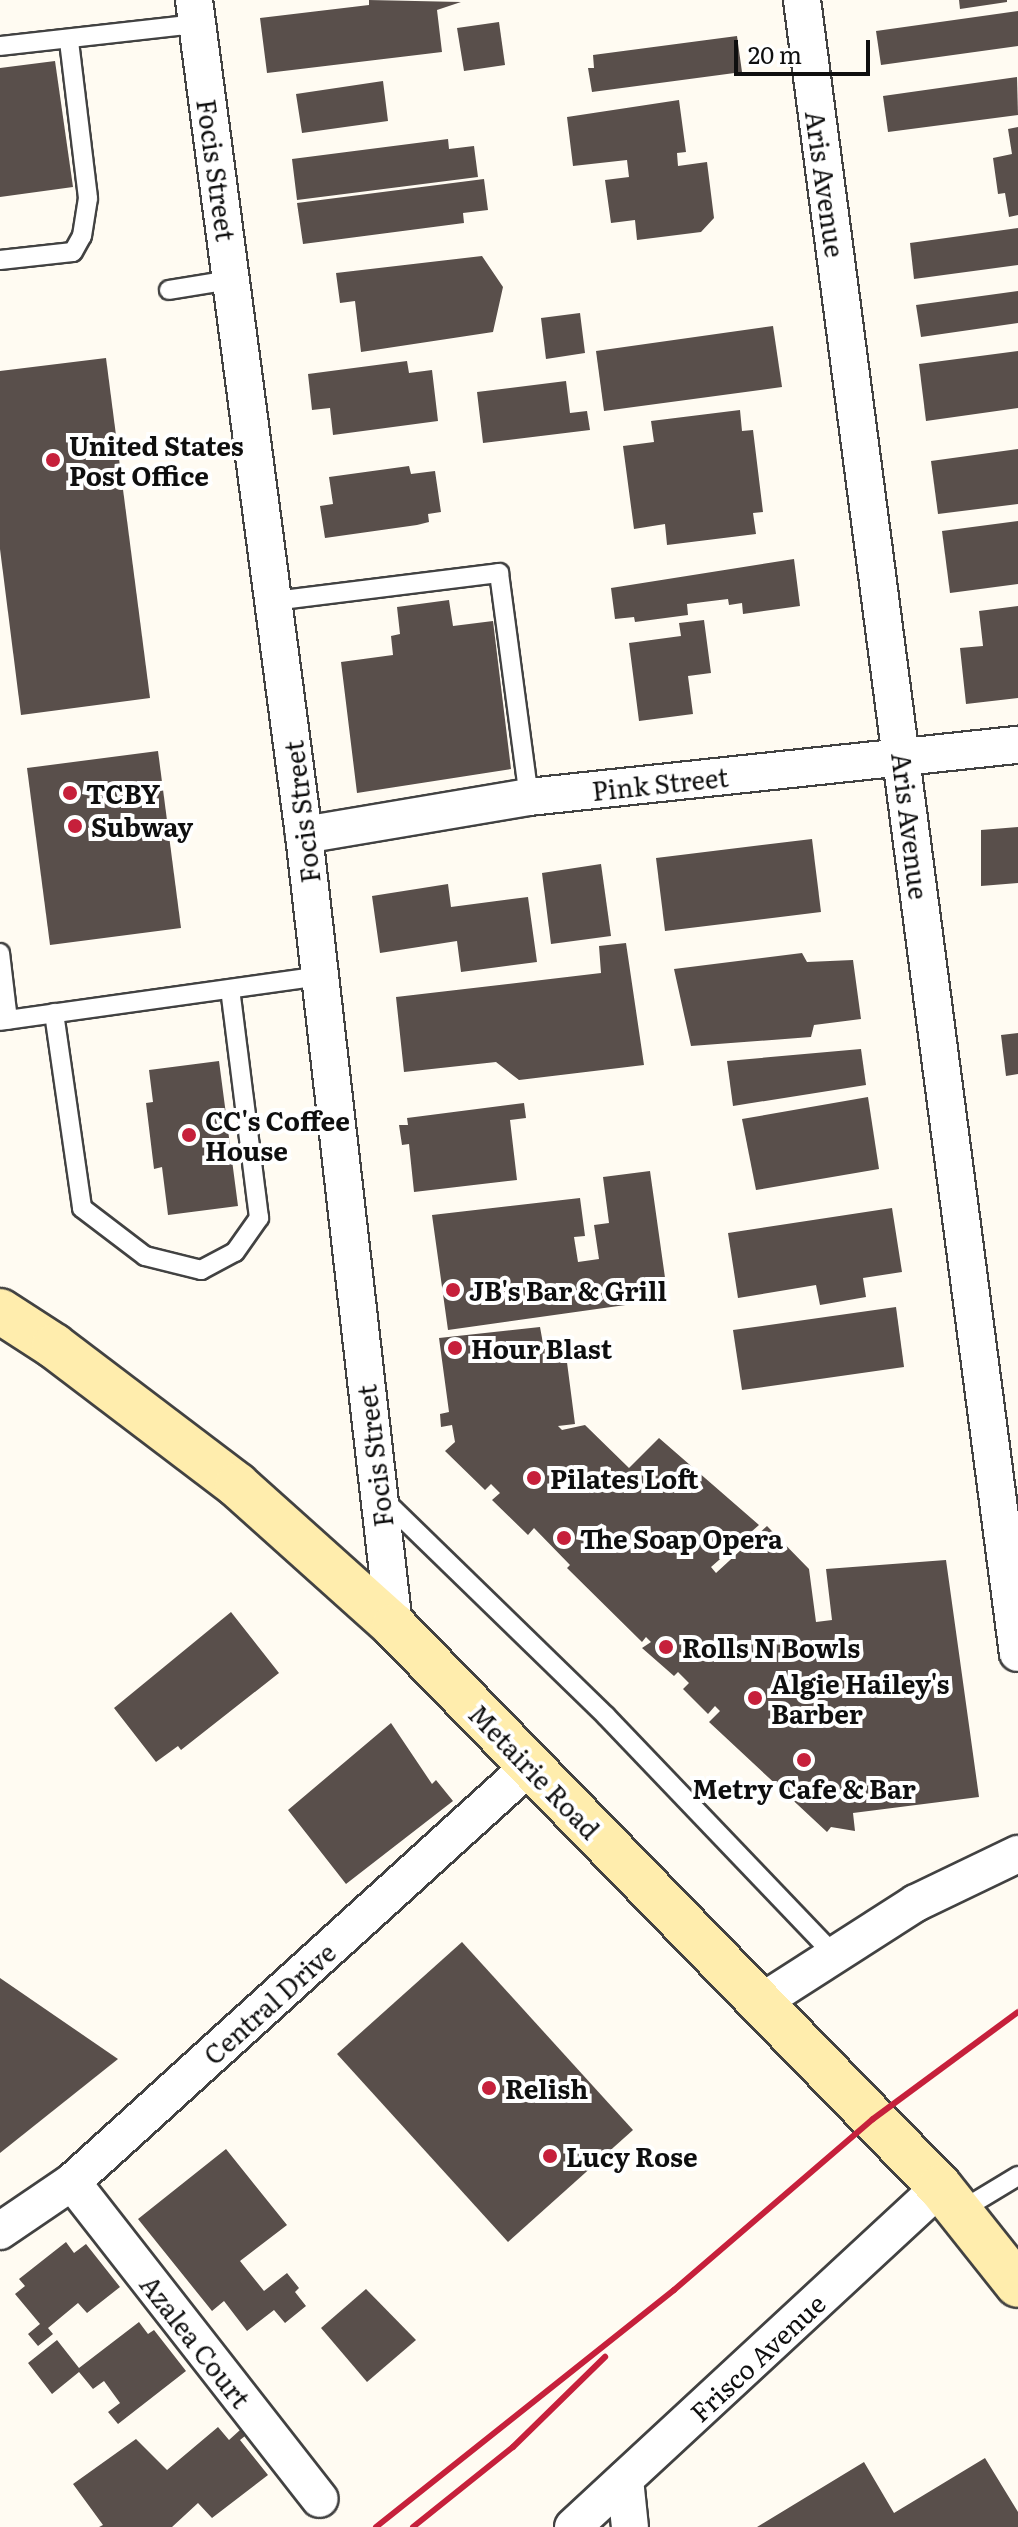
<!DOCTYPE html>
<style>
body{margin:0}
#map{position:relative;width:1018px;height:2527px;overflow:hidden;background:#fffbf2;font-family:Literata,serif}
div>[style]{position:absolute}
[style*='--x']{left:calc(var(--x)*1px);top:calc(var(--y)*1px);width:calc(var(--w)*1px);rotate:calc(var(--a)*1deg)}
.building>*{inset:0;background:#594f4b}
.roads{filter:drop-shadow(2px 0 #424242) drop-shadow(-2px 0 #424242) drop-shadow(0 2px #424242) drop-shadow(0 -2px #424242)}
.lane>*{height:18px;margin:-9px;padding:0 9px;transform-origin:9px;border-radius:9px;background:#fff}
.street>*{height:36px;margin:-18px;padding:0 18px;transform-origin:18px;border-radius:18px;background:#fff}
.secondary>*{height:44px;margin:-22px;padding:0 22px;transform-origin:22px;border-radius:22px;background:#ffedad}
.rail>*{height:6px;margin:-3px;padding:0 3px;transform-origin:3px;border-radius:3px;background:#c6203b}
.dots>*{width:22px;height:22px;translate:-50% -50%;box-sizing:border-box;border:4px solid #fff;border-radius:50%}
span{translate:-50% -50%;white-space:nowrap;text-align:center;line-height:1.15;-webkit-text-stroke:8px #fff;paint-order:stroke}
.street-label{font-size:26px;color:#0f0f0f}
.poi-label{font-size:26px;color:#0f0f0f;font-weight:700}
.left{translate:0 -50%;text-align:left}
.scale{position:absolute;left:734px;top:40px;width:136px;height:36px;box-sizing:border-box;border:4px solid #0f0f0f;border-top:0;padding-left:10px;font-size:24px;line-height:28px;white-space:nowrap;color:#0f0f0f;-webkit-text-stroke:6px #fff;paint-order:stroke}
</style>
<div id="map">
<div class="building">
<div style="clip-path:polygon(369px 0,461px 2px,437px 10px,442px 52px,267px 73px,260px 18px,369px 5px)"></div>
<div style="clip-path:polygon(959px 0,1007px 0,1007px 2px,960px 9px)"></div>
<div style="clip-path:polygon(1018px 11px,1018px 46px,881px 65px,876px 31px)"></div>
<div style="clip-path:polygon(499px 22px,505px 65px,464px 71px,457px 28px)"></div>
<div style="clip-path:polygon(737px 36px,742px 72px,592px 92px,588px 68px,594px 68px,593px 55px)"></div>
<div style="clip-path:polygon(55px 61px,73px 187px,0 197px,0 68px)"></div>
<div style="clip-path:polygon(1017px 77px,1018px 115px,888px 132px,883px 96px)"></div>
<div style="clip-path:polygon(383px 81px,388px 121px,302px 133px,296px 94px)"></div>
<div style="clip-path:polygon(679px 100px,686px 152px,677px 153px,678px 166px,707px 162px,714px 218px,701px 232px,637px 240px,635px 220px,611px 223px,605px 180px,629px 177px,627px 160px,573px 166px,567px 117px)"></div>
<div style="clip-path:polygon(1018px 127px,1018px 215px,1009px 217px,1005px 193px,998px 194px,993px 158px,1012px 154px,1008px 129px)"></div>
<div style="clip-path:polygon(448px 139px,449px 149px,474px 146px,478px 177px,297px 200px,292px 159px)"></div>
<div style="clip-path:polygon(484px 179px,488px 210px,463px 213px,464px 223px,303px 244px,297px 203px)"></div>
<div style="clip-path:polygon(1018px 228px,1018px 265px,914px 279px,910px 243px)"></div>
<div style="clip-path:polygon(482px 256px,503px 287px,493px 332px,361px 352px,355px 301px,340px 303px,336px 273px)"></div>
<div style="clip-path:polygon(1018px 291px,1018px 323px,921px 337px,916px 305px)"></div>
<div style="clip-path:polygon(580px 313px,585px 353px,546px 359px,541px 318px)"></div>
<div style="clip-path:polygon(773px 326px,782px 387px,604px 411px,596px 351px)"></div>
<div style="clip-path:polygon(1018px 351px,1018px 408px,926px 421px,919px 364px)"></div>
<div style="clip-path:polygon(106px 358px,150px 698px,21px 715px,0 549px,0 371px)"></div>
<div style="clip-path:polygon(407px 361px,409px 373px,432px 370px,438px 421px,333px 435px,330px 408px,312px 410px,308px 374px)"></div>
<div style="clip-path:polygon(566px 381px,570px 413px,587px 411px,590px 430px,483px 443px,477px 392px)"></div>
<div style="clip-path:polygon(740px 410px,742px 431px,753px 430px,763px 512px,753px 513px,756px 534px,667px 545px,665px 524px,634px 529px,623px 446px,654px 442px,651px 421px)"></div>
<div style="clip-path:polygon(1018px 449px,1018px 504px,938px 514px,931px 461px)"></div>
<div style="clip-path:polygon(409px 466px,411px 474px,435px 471px,441px 512px,428px 514px,429px 522px,417px 525px,325px 538px,320px 506px,333px 504px,329px 477px)"></div>
<div style="clip-path:polygon(1018px 521px,1018px 584px,950px 593px,942px 531px)"></div>
<div style="clip-path:polygon(794px 559px,800px 606px,743px 614px,742px 603px,729px 605px,728px 599px,687px 604px,688px 615px,635px 622px,634px 617px,615px 619px,611px 588px)"></div>
<div style="clip-path:polygon(449px 600px,453px 626px,493px 621px,511px 769px,357px 793px,341px 662px,393px 655px,391px 636px,400px 634px,397px 607px)"></div>
<div style="clip-path:polygon(1018px 606px,1018px 698px,966px 704px,960px 648px,983px 646px,979px 611px)"></div>
<div style="clip-path:polygon(704px 620px,711px 673px,688px 676px,693px 714px,639px 721px,629px 643px,681px 636px,679px 623px)"></div>
<div style="clip-path:polygon(158px 751px,181px 928px,50px 945px,27px 768px)"></div>
<div style="clip-path:polygon(1018px 827px,1018px 883px,981px 886px,981px 830px)"></div>
<div style="clip-path:polygon(812px 839px,821px 912px,665px 931px,656px 858px)"></div>
<div style="clip-path:polygon(601px 864px,611px 936px,551px 944px,542px 873px)"></div>
<div style="clip-path:polygon(448px 884px,451px 907px,528px 897px,537px 962px,461px 972px,457px 941px,380px 953px,372px 896px)"></div>
<div style="clip-path:polygon(626px 943px,644px 1065px,519px 1080px,496px 1062px,404px 1072px,396px 997px,601px 973px,599px 946px)"></div>
<div style="clip-path:polygon(802px 953px,807px 962px,853px 960px,861px 1019px,814px 1025px,811px 1037px,691px 1046px,674px 969px)"></div>
<div style="clip-path:polygon(1018px 1033px,1018px 1074px,1006px 1076px,1001px 1035px)"></div>
<div style="clip-path:polygon(861px 1049px,866px 1085px,733px 1106px,727px 1061px)"></div>
<div style="clip-path:polygon(219px 1061px,238px 1206px,168px 1215px,162px 1167px,154px 1169px,146px 1103px,153px 1102px,149px 1070px)"></div>
<div style="clip-path:polygon(868px 1097px,879px 1169px,756px 1190px,742px 1119px)"></div>
<div style="clip-path:polygon(524px 1103px,526px 1118px,510px 1120px,517px 1180px,414px 1192px,409px 1144px,402px 1145px,399px 1125px,408px 1125px,407px 1118px)"></div>
<div style="clip-path:polygon(650px 1171px,668px 1299px,448px 1330px,432px 1215px,580px 1198px,585px 1236px,574px 1237px,578px 1262px,599px 1259px,594px 1225px,609px 1223px,603px 1177px)"></div>
<div style="clip-path:polygon(892px 1208px,902px 1272px,863px 1278px,866px 1297px,820px 1305px,816px 1285px,738px 1298px,728px 1233px)"></div>
<div style="clip-path:polygon(896px 1307px,904px 1367px,742px 1390px,733px 1330px)"></div>
<div style="clip-path:polygon(540px 1327px,544px 1349px,565px 1347px,575px 1424px,558px 1426px,562px 1430px,585px 1425px,629px 1468px,659px 1438px,759px 1525px,711px 1567px,716px 1573px,767px 1526px,809px 1569px,816px 1622px,832px 1620px,826px 1569px,946px 1560px,979px 1797px,853px 1813px,855px 1831px,831px 1827px,827px 1832px,709px 1722px,720px 1711px,715px 1706px,708px 1714px,683px 1689px,689px 1683px,678px 1672px,674px 1676px,642px 1648px,651px 1642px,646px 1637px,642px 1642px,567px 1568px,570px 1565px,534px 1528px,528px 1535px,492px 1500px,500px 1493px,491px 1484px,485px 1490px,445px 1451px,455px 1442px,452px 1425px,441px 1427px,440px 1414px,449px 1412px,439px 1338px)"></div>
<div style="clip-path:polygon(231px 1612px,279px 1673px,181px 1750px,178px 1746px,156px 1762px,114px 1708px)"></div>
<div style="clip-path:polygon(391px 1723px,432px 1784px,436px 1780px,453px 1801px,346px 1884px,288px 1810px)"></div>
<div style="clip-path:polygon(462px 1942px,633px 2130px,508px 2242px,337px 2054px)"></div>
<div style="clip-path:polygon(0 1978px,118px 2059px,0 2153px)"></div>
<div style="clip-path:polygon(226px 2149px,287px 2225px,240px 2261px,264px 2291px,287px 2273px,299px 2288px,295px 2292px,306px 2306px,285px 2323px,274px 2310px,247px 2331px,224px 2301px,212px 2311px,138px 2219px)"></div>
<div style="clip-path:polygon(66px 2242px,74px 2253px,86px 2244px,120px 2287px,87px 2313px,78px 2303px,48px 2328px,53px 2334px,38px 2346px,28px 2334px,40px 2324px,15px 2294px,25px 2286px,19px 2279px)"></div>
<div style="clip-path:polygon(366px 2289px,416px 2340px,367px 2382px,321px 2328px)"></div>
<div style="clip-path:polygon(139px 2322px,148px 2334px,154px 2330px,186px 2371px,118px 2424px,108px 2412px,120px 2403px,104px 2381px,93px 2389px,79px 2372px,52px 2394px,28px 2363px,57px 2340px,79px 2368px)"></div>
<div style="clip-path:polygon(218px 2427px,229px 2440px,240px 2430px,245px 2436px,240px 2440px,268px 2475px,212px 2518px,198px 2503px,172px 2527px,99px 2527px,103px 2525px,73px 2484px,136px 2439px,167px 2470px)"></div>
<div style="clip-path:polygon(985px 2458px,1018px 2512px,1018px 2527px,757px 2527px,864px 2462px,894px 2513px)"></div>
</div>
<div class="roads">
<div class="lane">
<div style="--x:0;--y:46;--w:198;--a:-6.4"></div>
<div style="--x:0;--y:260;--w:73;--a:-6.3"></div>
<div style="--x:73;--y:252;--w:18;--a:-61"></div>
<div style="--x:82;--y:236;--w:38;--a:-81"></div>
<div style="--x:88;--y:198;--w:159;--a:-96.9"></div>
<div style="--x:169;--y:290;--w:63;--a:-9.2"></div>
<div style="--x:274;--y:601;--w:227;--a:-7.1"></div>
<div style="--x:499;--y:573;--w:226;--a:82.4"></div>
<div style="--x:0;--y:953;--w:67;--a:83.2"></div>
<div style="--x:54;--y:1013;--w:197;--a:81.8"></div>
<div style="--x:82;--y:1208;--w:79;--a:37.3"></div>
<div style="--x:145;--y:1256;--w:58;--a:14"></div>
<div style="--x:201;--y:1270;--w:38;--a:-28"></div>
<div style="--x:235;--y:1252;--w:42;--a:-54.8"></div>
<div style="--x:259;--y:1218;--w:230;--a:-97.2"></div>
<div style="--x:0;--y:1021;--w:323;--a:-8"></div>
<div style="--x:383;--y:1499;--w:311;--a:44.2"></div>
<div style="--x:606;--y:1716;--w:330;--a:46.3"></div>
<div style="--x:960;--y:2211;--w:68;--a:-31.1"></div>
</div>
<div class="street">
<div style="--x:194;--y:0;--w:842;--a:82.5"></div>
<div style="--x:304;--y:835;--w:796;--a:83.51"></div>
<div style="--x:802;--y:0;--w:1667;--a:82.56"></div>
<div style="--x:304;--y:835;--w:228;--a:-9.6"></div>
<div style="--x:529;--y:797;--w:492;--a:-6.1"></div>
<div style="--x:760;--y:2003;--w:185;--a:-32.7"></div>
<div style="--x:916;--y:1903;--w:113;--a:-25.7"></div>
<div style="--x:72;--y:2182;--w:402;--a:52"></div>
<div style="--x:0;--y:2231;--w:87;--a:-34.2"></div>
<div style="--x:72;--y:2182;--w:619;--a:-42.25"></div>
<div style="--x:625;--y:2479;--w:48;--a:84.1"></div>
<div style="--x:573;--y:2527;--w:500;--a:-42.81"></div>
</div>
<div class="secondary">
<div style="--x:0;--y:1311;--w:64;--a:32.9"></div>
<div style="--x:54;--y:1346;--w:230;--a:37.2"></div>
<div style="--x:237;--y:1485;--w:211;--a:41.9"></div>
<div style="--x:394;--y:1626;--w:783;--a:45.78"></div>
<div style="--x:940;--y:2187;--w:125;--a:51.5"></div>
</div>
</div>
<div class="rail">
<div style="--x:376;--y:2527;--w:381;--a:-38.5"></div>
<div style="--x:674;--y:2290;--w:262;--a:-40.7"></div>
<div style="--x:873;--y:2119;--w:180;--a:-36.4"></div>
<div style="--x:413;--y:2527;--w:128;--a:-38.7"></div>
<div style="--x:513;--y:2447;--w:129;--a:-44.4"></div>
</div>
<div class="dots">
<div style="left:53px;top:460px;background:#c6203b"></div>
<div style="left:70px;top:793px;background:#c6203b"></div>
<div style="left:75px;top:826px;background:#c6203b"></div>
<div style="left:189px;top:1135px;background:#c6203b"></div>
<div style="left:453px;top:1290px;background:#c6203b"></div>
<div style="left:455px;top:1348px;background:#c6203b"></div>
<div style="left:534px;top:1478px;background:#c6203b"></div>
<div style="left:564px;top:1538px;background:#c6203b"></div>
<div style="left:666px;top:1647px;background:#c6203b"></div>
<div style="left:755px;top:1698px;background:#c6203b"></div>
<div style="left:804px;top:1760px;background:#c6203b"></div>
<div style="left:489px;top:2088px;background:#c6203b"></div>
<div style="left:550px;top:2156px;background:#c6203b"></div>
</div>
<div class="street-label">
<span style="left:217px;top:170px;rotate:82deg">Focis Street</span>
<span style="left:826px;top:184px;rotate:82deg">Aris Avenue</span>
<span style="left:660px;top:783px;rotate:-6deg">Pink Street</span>
<span style="left:301px;top:812px;rotate:-97deg">Focis Street</span>
<span style="left:911px;top:826px;rotate:83deg">Aris Avenue</span>
<span style="left:374px;top:1456px;rotate:-97deg">Focis Street</span>
<span style="left:535px;top:1771px;rotate:46deg">Metairie Road</span>
<span style="left:269px;top:2003px;rotate:-42deg">Central Drive</span>
<span style="left:196px;top:2341px;rotate:52deg">Azalea Court</span>
<span style="left:757px;top:2357px;rotate:-43deg">Frisco Avenue</span>
</div>
<div class="poi-label">
<span class="left" style="left:69px;top:460px">United States<br>Post Office</span>
<span class="left" style="left:86px;top:793px">TCBY</span>
<span class="left" style="left:91px;top:826px">Subway</span>
<span class="left" style="left:205px;top:1135px">CC's Coffee<br>House</span>
<span class="left" style="left:469px;top:1290px">JB's Bar &amp; Grill</span>
<span class="left" style="left:471px;top:1348px">Hour Blast</span>
<span class="left" style="left:550px;top:1478px">Pilates Loft</span>
<span class="left" style="left:580px;top:1538px">The Soap Opera</span>
<span class="left" style="left:682px;top:1647px">Rolls N Bowls</span>
<span class="left" style="left:771px;top:1698px">Algie Hailey's<br>Barber</span>
<span style="left:804px;top:1788px">Metry Cafe &amp; Bar</span>
<span class="left" style="left:505px;top:2088px">Relish</span>
<span class="left" style="left:566px;top:2156px">Lucy Rose</span>
</div>
<div class="scale">20 m</div>
</div>
